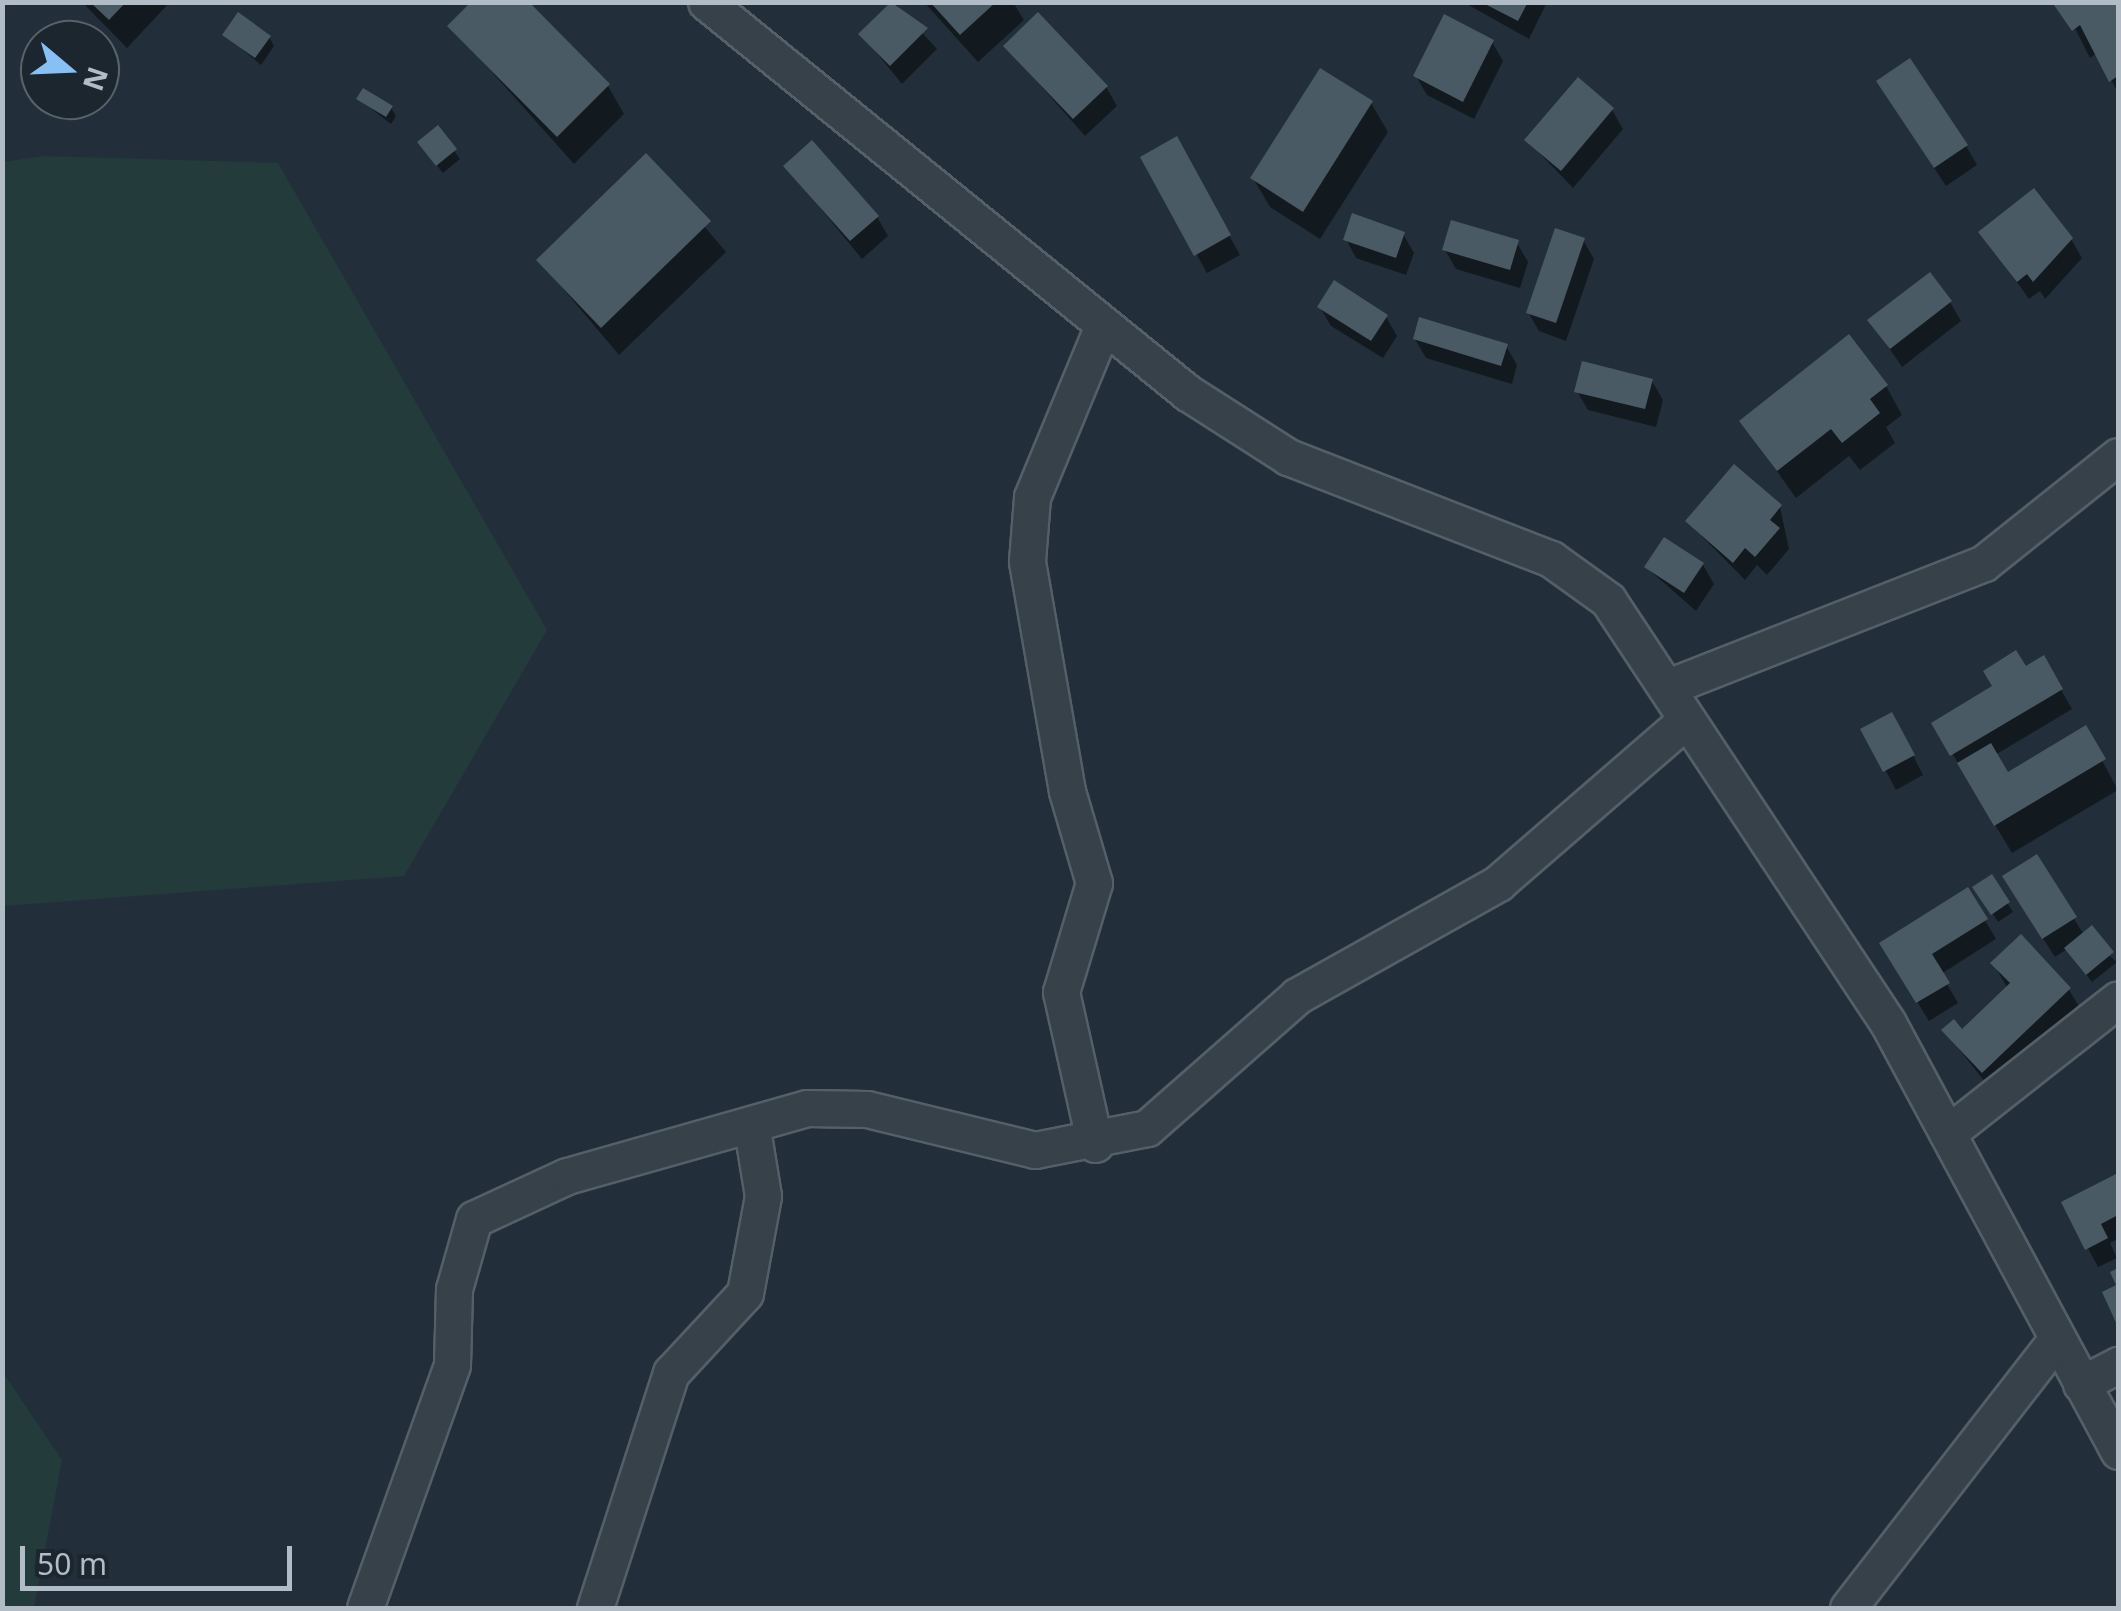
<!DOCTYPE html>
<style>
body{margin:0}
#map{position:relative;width:2121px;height:1611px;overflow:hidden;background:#222f3a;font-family:"Noto Sans",sans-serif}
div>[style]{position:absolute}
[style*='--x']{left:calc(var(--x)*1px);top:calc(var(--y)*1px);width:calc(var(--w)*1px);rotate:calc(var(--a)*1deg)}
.green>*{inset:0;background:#243b3b}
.shadow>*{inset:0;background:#0007}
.building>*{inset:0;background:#4a5a65}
.roads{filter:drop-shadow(2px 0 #545f68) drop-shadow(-2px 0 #545f68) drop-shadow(0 2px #545f68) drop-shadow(0 -2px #545f68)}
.street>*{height:35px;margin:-17.5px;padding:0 17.5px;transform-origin:17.5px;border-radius:17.5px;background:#36414a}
span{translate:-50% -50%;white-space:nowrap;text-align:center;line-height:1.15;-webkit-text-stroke:8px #1b262f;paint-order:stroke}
.frame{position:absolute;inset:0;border:5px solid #b1bcc6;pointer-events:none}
.north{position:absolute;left:20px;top:20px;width:100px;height:100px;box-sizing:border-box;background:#1b262f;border:2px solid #57626b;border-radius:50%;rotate:109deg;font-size:28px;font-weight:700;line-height:40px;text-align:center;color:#b1bcc6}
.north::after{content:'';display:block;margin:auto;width:35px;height:45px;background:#87c0f5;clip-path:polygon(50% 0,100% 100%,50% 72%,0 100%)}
.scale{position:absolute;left:20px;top:1546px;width:272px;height:45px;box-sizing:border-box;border:5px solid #b1bcc6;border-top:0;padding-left:12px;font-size:30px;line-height:35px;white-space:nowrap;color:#b1bcc6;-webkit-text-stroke:8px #1b262f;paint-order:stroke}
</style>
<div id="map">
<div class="green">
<div style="clip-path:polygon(43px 156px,278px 163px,547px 630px,404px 876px,3px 906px,3px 162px)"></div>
<div style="clip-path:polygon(2px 1371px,62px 1460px,34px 1608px,3px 1608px)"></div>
</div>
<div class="shadow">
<div style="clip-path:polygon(82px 2px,170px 2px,127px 48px)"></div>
<div style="clip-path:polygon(894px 2px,937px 49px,902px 84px,862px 35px)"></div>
<div style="clip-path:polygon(924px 2px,1013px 2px,1024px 20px,978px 62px)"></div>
<div style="clip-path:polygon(1463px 2px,1547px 2px,1529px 39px)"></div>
<div style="clip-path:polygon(2062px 2px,2118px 2px,2118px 93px,2097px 53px,2090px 58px)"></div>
<div style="clip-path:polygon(451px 26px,608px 86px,624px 114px,574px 164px)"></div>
<div style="clip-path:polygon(225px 35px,269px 37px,274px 46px,261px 65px)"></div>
<div style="clip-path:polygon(1492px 42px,1503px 61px,1474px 119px,1427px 95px,1416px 76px)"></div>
<div style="clip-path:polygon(1006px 46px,1106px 87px,1117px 106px,1085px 136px)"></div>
<div style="clip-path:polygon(359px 99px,391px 108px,396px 116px,391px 124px)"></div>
<div style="clip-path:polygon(1890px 100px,1966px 146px,1977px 165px,1946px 186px)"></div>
<div style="clip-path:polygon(1371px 103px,1388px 132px,1320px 239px,1270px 207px,1253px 178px)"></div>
<div style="clip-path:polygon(1612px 110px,1623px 129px,1573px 188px,1527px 140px)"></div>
<div style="clip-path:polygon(438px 129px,460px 159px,443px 173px,426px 152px)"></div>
<div style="clip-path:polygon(1176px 140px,1240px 255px,1207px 273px,1143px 158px)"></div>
<div style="clip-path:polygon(646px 157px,726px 252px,619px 355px,539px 260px)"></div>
<div style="clip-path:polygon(786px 166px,877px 217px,888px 236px,862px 259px)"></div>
<div style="clip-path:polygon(1982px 233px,2071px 239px,2082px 258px,2045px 299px,2040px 291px,2029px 299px)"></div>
<div style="clip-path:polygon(1403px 234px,1414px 253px,1406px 275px,1356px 258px,1346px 239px)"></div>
<div style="clip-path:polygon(1583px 240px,1594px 259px,1566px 341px,1539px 331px,1528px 312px)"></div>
<div style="clip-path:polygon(1517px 243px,1528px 262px,1520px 288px,1456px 269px,1445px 250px)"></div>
<div style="clip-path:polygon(1950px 302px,1961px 321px,1902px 367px,1870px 320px)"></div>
<div style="clip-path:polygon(1320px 307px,1386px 317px,1397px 336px,1383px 358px,1331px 326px)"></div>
<div style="clip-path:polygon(1415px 339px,1506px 346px,1517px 365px,1512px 384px,1426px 358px)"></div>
<div style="clip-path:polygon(1652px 381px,1663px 400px,1656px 427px,1588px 410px,1577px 391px)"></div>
<div style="clip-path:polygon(1886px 386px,1902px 415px,1886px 427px,1895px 443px,1860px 470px,1849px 456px,1796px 498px,1742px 422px)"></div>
<div style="clip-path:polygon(1780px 507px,1789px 549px,1767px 575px,1757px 565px,1745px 580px,1688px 522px)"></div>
<div style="clip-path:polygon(1703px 565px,1714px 584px,1696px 611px,1647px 568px)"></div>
<div style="clip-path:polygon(2043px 658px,2072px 709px,1995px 755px,2007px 775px,2085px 729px,2118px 790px,2012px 853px,1934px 723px)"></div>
<div style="clip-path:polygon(1864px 730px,1902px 734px,1923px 775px,1896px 790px)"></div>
<div style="clip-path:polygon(2036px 857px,2084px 935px,2117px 962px,2092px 982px,2067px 949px,2055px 957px,2016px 896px)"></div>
<div style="clip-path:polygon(1991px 877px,2013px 912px,1998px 922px,1976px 888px)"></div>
<div style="clip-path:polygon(1967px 890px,1996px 939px,1941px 974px,1958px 1003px,1929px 1021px,1893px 963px)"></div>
<div style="clip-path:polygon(1993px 963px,2069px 990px,2086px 1018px,1999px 1100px,1945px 1031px,1962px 1032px,2008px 989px)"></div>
<div style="clip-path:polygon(2118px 1176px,2118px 1239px,2110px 1243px,2117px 1258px,2098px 1267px,2064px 1203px)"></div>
</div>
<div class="building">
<div style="clip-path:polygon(90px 2px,126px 2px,109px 20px)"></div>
<div style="clip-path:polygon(471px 2px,529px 2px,610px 84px,557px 137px,447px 26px)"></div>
<div style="clip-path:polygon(891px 2px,928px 28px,890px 66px,858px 34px)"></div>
<div style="clip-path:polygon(930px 2px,996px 2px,960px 35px)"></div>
<div style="clip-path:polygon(1481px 2px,1528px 2px,1518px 21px)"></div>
<div style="clip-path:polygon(2118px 2px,2118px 76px,2109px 82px,2080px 25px,2072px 31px,2054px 5px)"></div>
<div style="clip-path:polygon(238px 12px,271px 36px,255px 58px,222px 35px)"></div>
<div style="clip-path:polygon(1038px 12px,1108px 86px,1073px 119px,1003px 46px)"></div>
<div style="clip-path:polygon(1444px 14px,1494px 40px,1463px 102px,1413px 76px)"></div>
<div style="clip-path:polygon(1910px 58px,1968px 145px,1934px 168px,1876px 81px)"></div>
<div style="clip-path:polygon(1320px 68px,1373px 101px,1303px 212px,1250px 178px)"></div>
<div style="clip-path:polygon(1578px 77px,1614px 108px,1561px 171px,1524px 140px)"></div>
<div style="clip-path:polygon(363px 88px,393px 106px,386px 117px,356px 99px)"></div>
<div style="clip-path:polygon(438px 125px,457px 149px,436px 166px,417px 142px)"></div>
<div style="clip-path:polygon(1177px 136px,1231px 235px,1194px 256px,1140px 157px)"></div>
<div style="clip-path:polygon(812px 140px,879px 216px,850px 241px,783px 166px)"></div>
<div style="clip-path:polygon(646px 153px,711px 221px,601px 328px,536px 260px)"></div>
<div style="clip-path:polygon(2034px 188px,2073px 238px,2033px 282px,2027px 274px,2017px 282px,1978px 232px)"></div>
<div style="clip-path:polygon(1352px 213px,1405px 232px,1396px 258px,1343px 240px)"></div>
<div style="clip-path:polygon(1451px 220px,1519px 240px,1510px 270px,1442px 250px)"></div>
<div style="clip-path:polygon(1555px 228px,1585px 238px,1556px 323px,1526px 313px)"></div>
<div style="clip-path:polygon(1930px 272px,1952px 301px,1890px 349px,1867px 320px)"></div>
<div style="clip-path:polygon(1334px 280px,1388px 315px,1371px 341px,1317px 307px)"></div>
<div style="clip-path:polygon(1419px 317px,1508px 344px,1501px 366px,1413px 339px)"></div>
<div style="clip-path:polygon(1849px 334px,1888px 385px,1870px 399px,1880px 413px,1842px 443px,1831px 429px,1777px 471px,1739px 421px)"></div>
<div style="clip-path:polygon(1582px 361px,1653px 379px,1645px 409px,1574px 392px)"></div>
<div style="clip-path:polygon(1734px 464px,1782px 505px,1770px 520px,1780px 528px,1755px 557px,1745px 548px,1733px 563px,1685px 521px)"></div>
<div style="clip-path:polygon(1664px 537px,1704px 563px,1684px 593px,1644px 567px)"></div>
<div style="clip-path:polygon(2016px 650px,2026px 666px,2044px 655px,2063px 689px,1950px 756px,1931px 723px,1992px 686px,1983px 671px)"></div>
<div style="clip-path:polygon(1892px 712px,1915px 755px,1883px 772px,1860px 729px)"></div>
<div style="clip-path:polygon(2086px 725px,2106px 759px,1994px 826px,1957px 763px,1991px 743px,2008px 772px)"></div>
<div style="clip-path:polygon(2037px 854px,2077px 917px,2042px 939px,2002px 876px)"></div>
<div style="clip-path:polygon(1992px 874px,2010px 902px,1991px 915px,1972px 887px)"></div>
<div style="clip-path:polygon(1968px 887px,1988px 919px,1932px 954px,1950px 983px,1916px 1003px,1879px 943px)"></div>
<div style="clip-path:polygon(2092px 925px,2114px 952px,2086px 975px,2064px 948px)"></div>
<div style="clip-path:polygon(2021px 934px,2071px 988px,1982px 1073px,1941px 1030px,1954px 1019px,1962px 1029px,2010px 983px,1990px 963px)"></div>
<div style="clip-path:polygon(2118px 1173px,2118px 1215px,2101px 1224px,2108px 1238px,2085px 1250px,2061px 1202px)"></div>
<div style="clip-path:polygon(2118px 1268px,2118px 1327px,2102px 1292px,2116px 1285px,2110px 1272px)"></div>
</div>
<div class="roads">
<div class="street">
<div style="--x:706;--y:2;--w:621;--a:39.05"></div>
<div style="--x:1188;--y:393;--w:119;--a:32.6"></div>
<div style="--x:1288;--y:457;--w:282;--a:21.2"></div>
<div style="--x:1551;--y:559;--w:70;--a:35.7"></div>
<div style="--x:1608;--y:600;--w:507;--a:56.5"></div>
<div style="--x:1888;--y:1023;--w:486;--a:61.7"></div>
<div style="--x:1668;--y:687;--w:339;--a:-21.4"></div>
<div style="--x:1984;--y:563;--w:171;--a:-38.6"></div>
<div style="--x:1948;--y:1133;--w:216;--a:-38.2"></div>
<div style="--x:1095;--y:1144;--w:156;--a:-102.6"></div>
<div style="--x:1061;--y:992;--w:114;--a:-73.2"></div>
<div style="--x:1094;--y:883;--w:96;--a:-106.4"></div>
<div style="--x:1067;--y:791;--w:233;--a:-99.9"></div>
<div style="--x:1027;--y:561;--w:64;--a:-85.5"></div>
<div style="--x:1032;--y:497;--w:185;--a:-67.5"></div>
<div style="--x:2081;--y:1384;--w:42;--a:-27.2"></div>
<div style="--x:365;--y:1608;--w:258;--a:-70.3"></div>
<div style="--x:452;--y:1365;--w:76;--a:-88.5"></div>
<div style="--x:454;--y:1289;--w:73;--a:-74.1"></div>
<div style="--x:474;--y:1219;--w:102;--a:-24.8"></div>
<div style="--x:567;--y:1176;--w:249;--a:-15.8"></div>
<div style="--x:807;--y:1108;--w:60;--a:1"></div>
<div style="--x:867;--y:1109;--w:173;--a:13.7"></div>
<div style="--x:1035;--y:1150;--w:114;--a:-11.1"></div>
<div style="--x:1147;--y:1128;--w:200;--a:-41.3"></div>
<div style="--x:1297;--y:996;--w:231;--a:-29.3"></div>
<div style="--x:1498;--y:883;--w:249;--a:-40.9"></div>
<div style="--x:595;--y:1608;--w:247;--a:-72.1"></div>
<div style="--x:671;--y:1373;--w:109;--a:-47.2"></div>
<div style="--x:745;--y:1293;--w:99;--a:-79.5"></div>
<div style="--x:763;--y:1196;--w:68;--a:-99.3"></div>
<div style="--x:1848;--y:1608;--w:339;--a:-52.2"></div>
</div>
</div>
<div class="frame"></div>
<div class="north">N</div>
<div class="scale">50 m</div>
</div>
